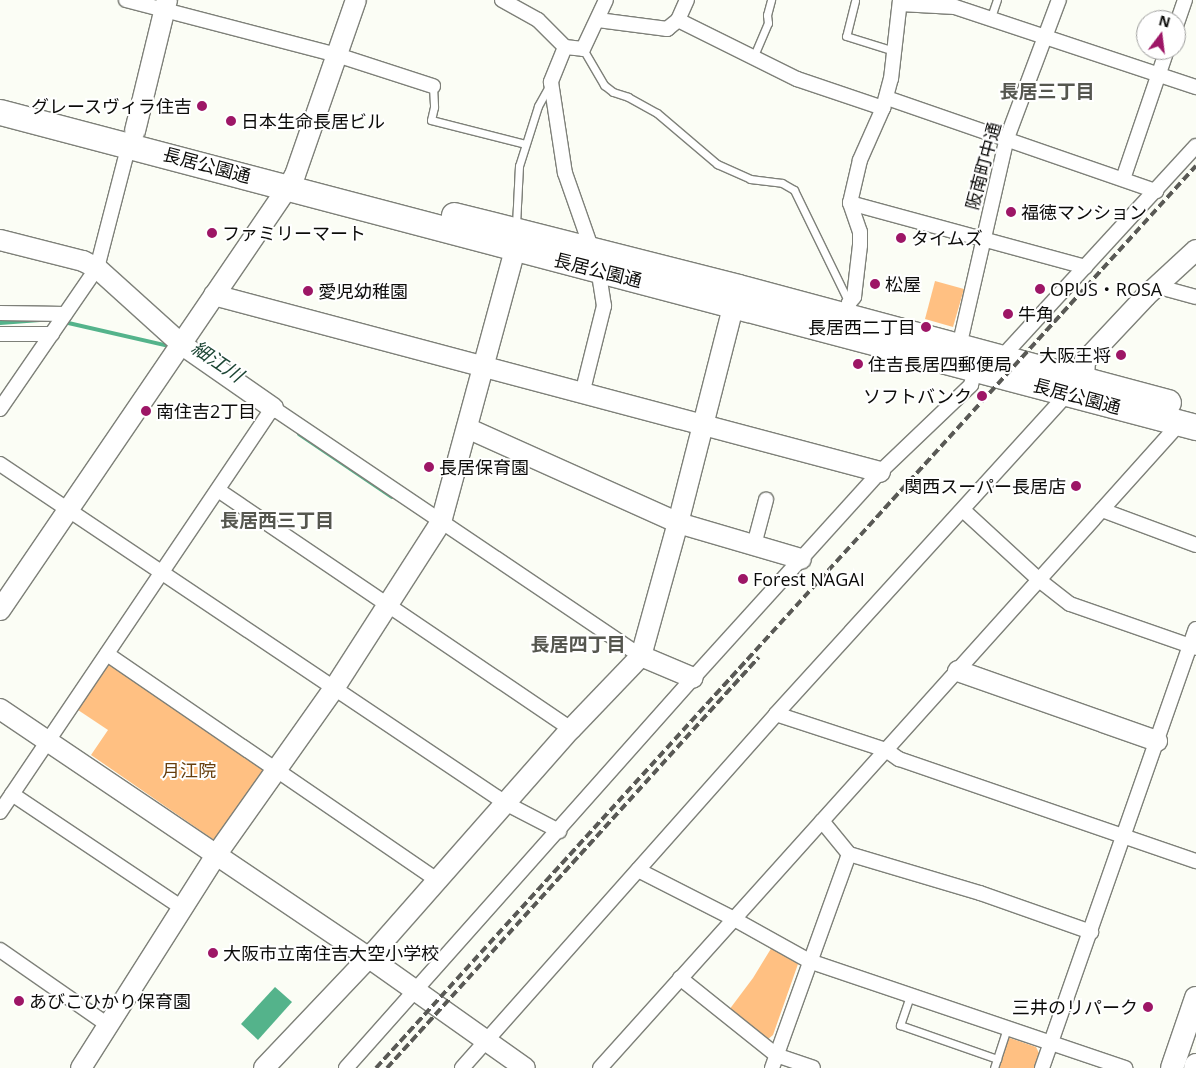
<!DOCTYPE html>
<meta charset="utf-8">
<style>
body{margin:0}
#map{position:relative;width:1196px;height:1068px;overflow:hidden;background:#fbfdf5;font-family:"Open Sans","Noto Sans JP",sans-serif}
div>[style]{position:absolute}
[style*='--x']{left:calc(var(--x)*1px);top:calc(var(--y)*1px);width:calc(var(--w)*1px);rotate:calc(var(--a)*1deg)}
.green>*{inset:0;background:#ffc082}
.water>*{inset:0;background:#54b38b}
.stream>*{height:4px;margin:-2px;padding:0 2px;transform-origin:2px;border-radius:2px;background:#54b38b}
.roads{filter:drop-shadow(1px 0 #7e8079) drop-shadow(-1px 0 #7e8079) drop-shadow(0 1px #7e8079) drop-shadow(0 -1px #7e8079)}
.lane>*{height:7px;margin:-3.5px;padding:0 3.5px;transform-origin:3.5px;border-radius:3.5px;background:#fff}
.street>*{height:14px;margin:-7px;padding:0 7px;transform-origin:7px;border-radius:7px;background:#fff}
.secondary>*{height:20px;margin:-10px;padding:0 10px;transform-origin:10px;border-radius:10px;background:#fff}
.primary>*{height:22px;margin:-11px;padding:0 11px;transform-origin:11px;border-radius:11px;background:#fff}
.highway>*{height:25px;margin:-12.5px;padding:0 12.5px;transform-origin:12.5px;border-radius:12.5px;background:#fff}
.rail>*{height:4px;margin-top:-2px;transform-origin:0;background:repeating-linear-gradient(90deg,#595955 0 8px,transparent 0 12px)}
.dots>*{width:14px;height:14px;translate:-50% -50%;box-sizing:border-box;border:2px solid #fff;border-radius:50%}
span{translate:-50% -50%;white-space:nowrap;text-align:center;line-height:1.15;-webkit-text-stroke:4px #fff;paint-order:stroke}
.poi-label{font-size:18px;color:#0c0c0a}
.right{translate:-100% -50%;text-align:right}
.left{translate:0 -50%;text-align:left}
.street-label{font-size:18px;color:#0c0c0a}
.park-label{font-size:18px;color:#673e0d}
.neighbourhood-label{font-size:19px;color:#55564f;font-weight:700}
.water-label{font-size:19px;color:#1d4635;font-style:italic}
.north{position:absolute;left:1136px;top:10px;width:50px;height:50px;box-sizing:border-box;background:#fff;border:1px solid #9e9e9d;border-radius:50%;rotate:15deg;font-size:14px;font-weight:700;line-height:20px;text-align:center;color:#0c0c0a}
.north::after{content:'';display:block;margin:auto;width:18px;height:22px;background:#9d1666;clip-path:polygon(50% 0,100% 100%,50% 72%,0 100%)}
</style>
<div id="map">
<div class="green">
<div style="clip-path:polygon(935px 281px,964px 289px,953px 327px,925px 319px)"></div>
<div style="clip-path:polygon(110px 663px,266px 769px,217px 842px,91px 755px,108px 730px,78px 710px)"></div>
<div style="clip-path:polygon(772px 947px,798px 964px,773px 1035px,767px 1040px,729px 1010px,753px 978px)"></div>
<div style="clip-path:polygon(1007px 1037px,1036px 1047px,1039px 1053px,1034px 1068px,996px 1068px)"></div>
</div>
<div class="water">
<div style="clip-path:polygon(275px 987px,292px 1002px,258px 1040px,241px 1024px)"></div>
</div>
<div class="stream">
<div style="--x:64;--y:322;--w:108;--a:12.9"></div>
<div style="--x:0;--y:323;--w:40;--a:-4.3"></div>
<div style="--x:299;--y:434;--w:112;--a:34.1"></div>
</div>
<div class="roads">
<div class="lane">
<div style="--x:855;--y:1;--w:36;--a:104"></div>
<div style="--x:846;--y:36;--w:50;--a:17.4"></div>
<div style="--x:991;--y:17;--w:18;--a:-71"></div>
<div style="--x:583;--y:49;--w:42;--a:59.7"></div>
<div style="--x:604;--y:85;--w:11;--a:38"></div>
<div style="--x:613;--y:92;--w:16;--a:18"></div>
<div style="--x:628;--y:97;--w:33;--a:29"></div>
<div style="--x:657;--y:113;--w:79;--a:40.4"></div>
<div style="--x:717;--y:164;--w:36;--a:24"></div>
<div style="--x:750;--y:179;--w:32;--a:7"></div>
<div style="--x:782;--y:183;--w:14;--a:30"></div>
<div style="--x:794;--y:190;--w:126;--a:64"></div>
<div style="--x:753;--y:58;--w:38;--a:-67"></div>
<div style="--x:768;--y:23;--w:8;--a:-97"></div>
<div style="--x:767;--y:15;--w:16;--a:-75"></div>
<div style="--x:433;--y:86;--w:21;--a:87"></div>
<div style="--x:434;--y:107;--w:13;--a:103"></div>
<div style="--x:431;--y:120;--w:97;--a:14.3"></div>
<div style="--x:516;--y:225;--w:59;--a:-87.1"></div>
<div style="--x:519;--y:166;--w:63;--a:-72.4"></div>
<div style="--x:538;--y:106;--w:25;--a:-61"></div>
<div style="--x:910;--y:996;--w:31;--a:109"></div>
<div style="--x:900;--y:1025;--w:103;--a:19.3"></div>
<div style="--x:994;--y:1068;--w:42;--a:-72"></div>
</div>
<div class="street">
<div style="--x:126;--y:0;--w:218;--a:14.6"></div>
<div style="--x:337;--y:55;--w:101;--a:17.9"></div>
<div style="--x:502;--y:0;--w:41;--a:29.1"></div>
<div style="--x:538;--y:20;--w:38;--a:45"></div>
<div style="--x:565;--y:47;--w:18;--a:6"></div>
<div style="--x:583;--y:49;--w:54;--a:-64.9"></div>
<div style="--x:900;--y:4;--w:55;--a:3.1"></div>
<div style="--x:955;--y:7;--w:254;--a:18.4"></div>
<div style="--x:598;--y:20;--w:70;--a:7.4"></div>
<div style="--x:667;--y:29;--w:14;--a:-39"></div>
<div style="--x:678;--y:20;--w:22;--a:-66"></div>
<div style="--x:678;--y:20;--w:133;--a:26.4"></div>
<div style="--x:797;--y:79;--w:91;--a:18.6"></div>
<div style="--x:883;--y:108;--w:30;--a:-75"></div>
<div style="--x:891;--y:79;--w:80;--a:-83.5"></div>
<div style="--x:1176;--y:26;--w:28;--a:-71"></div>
<div style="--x:565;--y:47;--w:38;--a:112"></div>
<div style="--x:551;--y:82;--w:92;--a:81.3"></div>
<div style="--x:565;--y:173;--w:82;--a:70.7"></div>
<div style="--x:887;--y:98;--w:285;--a:19.1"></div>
<div style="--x:1123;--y:179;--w:136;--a:-71.2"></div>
<div style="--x:850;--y:203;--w:244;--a:15.2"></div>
<div style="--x:1156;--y:286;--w:41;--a:15.4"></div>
<div style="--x:0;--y:313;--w:65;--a:0.9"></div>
<div style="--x:847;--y:317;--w:14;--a:-82"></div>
<div style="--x:849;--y:303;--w:8;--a:-50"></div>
<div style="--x:854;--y:297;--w:52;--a:-83.4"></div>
<div style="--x:860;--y:245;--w:13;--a:-90"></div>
<div style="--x:860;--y:232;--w:31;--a:-109"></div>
<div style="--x:850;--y:203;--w:44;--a:-76.9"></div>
<div style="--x:860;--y:160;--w:57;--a:-66.1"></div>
<div style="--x:0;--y:334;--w:52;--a:0"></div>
<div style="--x:959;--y:347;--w:214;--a:-77.1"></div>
<div style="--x:1007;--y:138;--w:147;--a:-69.4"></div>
<div style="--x:1001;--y:358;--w:288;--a:-47.4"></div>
<div style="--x:582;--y:394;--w:91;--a:-76"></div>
<div style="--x:604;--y:306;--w:36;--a:-99"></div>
<div style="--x:0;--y:409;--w:171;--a:-55.5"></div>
<div style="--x:97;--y:268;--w:128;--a:-75.5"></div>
<div style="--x:0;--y:464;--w:610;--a:33.85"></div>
<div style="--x:507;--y:804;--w:59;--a:27.4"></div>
<div style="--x:218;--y:490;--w:426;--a:34.1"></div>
<div style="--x:963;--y:510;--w:103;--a:42.6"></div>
<div style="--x:1039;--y:580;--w:39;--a:38"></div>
<div style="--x:1070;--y:604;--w:133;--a:19.2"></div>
<div style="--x:1102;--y:510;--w:100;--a:20.4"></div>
<div style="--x:754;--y:545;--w:47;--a:-75.1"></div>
<div style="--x:107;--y:654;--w:400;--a:34.4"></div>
<div style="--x:776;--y:714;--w:116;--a:18.1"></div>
<div style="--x:886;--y:750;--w:16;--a:35"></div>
<div style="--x:899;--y:759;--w:314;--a:19"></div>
<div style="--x:12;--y:794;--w:205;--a:33.8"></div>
<div style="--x:0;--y:812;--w:488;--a:-56"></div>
<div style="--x:273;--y:408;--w:444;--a:34"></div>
<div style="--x:822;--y:821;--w:43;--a:50.7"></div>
<div style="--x:849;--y:854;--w:137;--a:16.6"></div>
<div style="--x:980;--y:893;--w:118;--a:19.4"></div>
<div style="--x:638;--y:870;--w:108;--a:27"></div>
<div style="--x:734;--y:919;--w:86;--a:29.2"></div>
<div style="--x:809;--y:961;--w:334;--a:18.7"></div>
<div style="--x:0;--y:950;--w:131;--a:34.8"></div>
<div style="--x:680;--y:978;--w:123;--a:38.7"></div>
<div style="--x:776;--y:1055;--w:39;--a:19"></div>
<div style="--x:346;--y:1068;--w:522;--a:-48.34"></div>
<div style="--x:693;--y:678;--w:278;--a:-47.8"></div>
<div style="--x:880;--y:472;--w:126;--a:-43.7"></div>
<div style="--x:971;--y:385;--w:16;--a:-75"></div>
<div style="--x:462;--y:1068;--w:473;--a:-48.4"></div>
<div style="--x:776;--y:714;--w:434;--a:-47.7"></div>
<div style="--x:600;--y:1068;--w:867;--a:-48.04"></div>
<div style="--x:772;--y:1068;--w:227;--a:-70.2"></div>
<div style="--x:1042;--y:1068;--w:465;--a:-70.7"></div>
</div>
<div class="secondary">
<div style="--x:135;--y:131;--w:135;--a:-76.3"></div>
<div style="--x:0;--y:240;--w:86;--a:14.2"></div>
<div style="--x:83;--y:261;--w:16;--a:27"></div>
<div style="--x:97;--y:268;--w:113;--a:42.1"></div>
<div style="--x:181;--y:344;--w:112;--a:34.8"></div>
<div style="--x:214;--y:295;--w:689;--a:14.88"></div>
<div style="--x:1084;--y:379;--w:18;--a:-87"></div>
<div style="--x:1085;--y:361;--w:89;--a:-46.8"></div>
<div style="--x:1146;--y:296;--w:68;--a:-42.6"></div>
<div style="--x:467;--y:428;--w:231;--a:24.2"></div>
<div style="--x:678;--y:523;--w:128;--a:16.3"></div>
<div style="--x:0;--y:610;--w:512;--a:-55.75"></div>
<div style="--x:288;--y:187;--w:14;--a:-60"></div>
<div style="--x:295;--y:175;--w:185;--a:-70.8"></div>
<div style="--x:641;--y:656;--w:56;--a:22.9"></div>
<div style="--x:958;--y:671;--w:211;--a:19.4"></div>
<div style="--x:0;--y:709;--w:444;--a:34"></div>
<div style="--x:368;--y:957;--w:192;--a:35.3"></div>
<div style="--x:81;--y:1068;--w:252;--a:-57.6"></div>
<div style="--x:216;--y:855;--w:206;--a:-54.7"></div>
<div style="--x:335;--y:687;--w:196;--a:-57.3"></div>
<div style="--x:441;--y:522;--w:283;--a:-74.8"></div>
<div style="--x:264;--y:1068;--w:161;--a:-46.5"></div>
<div style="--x:375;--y:951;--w:296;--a:-48.6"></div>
<div style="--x:571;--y:729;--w:101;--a:-46.2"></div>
<div style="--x:641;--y:656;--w:138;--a:-74.5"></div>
<div style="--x:678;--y:523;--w:238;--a:-75.7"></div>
</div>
<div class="primary">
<div style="--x:1172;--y:1068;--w:74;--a:-71.1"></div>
<div style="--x:1195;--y:1068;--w:3;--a:-72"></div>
</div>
<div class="highway">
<div style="--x:0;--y:112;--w:1237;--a:14.76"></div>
<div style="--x:454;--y:215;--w:293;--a:14.2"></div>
<div style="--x:738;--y:287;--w:445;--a:15"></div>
</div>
</div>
<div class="rail">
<div style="--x:376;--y:1068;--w:1219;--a:-47.73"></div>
<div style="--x:387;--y:1068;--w:554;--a:-47.85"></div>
</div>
<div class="dots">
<div style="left:202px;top:106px;background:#9d1666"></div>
<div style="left:231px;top:121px;background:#9d1666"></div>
<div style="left:1011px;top:212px;background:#9d1666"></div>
<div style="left:212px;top:233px;background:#9d1666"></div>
<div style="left:901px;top:238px;background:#9d1666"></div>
<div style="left:875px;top:284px;background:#9d1666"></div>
<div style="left:1040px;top:289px;background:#9d1666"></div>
<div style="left:308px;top:291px;background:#9d1666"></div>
<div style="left:1008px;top:314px;background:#9d1666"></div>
<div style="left:926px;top:327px;background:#9d1666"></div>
<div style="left:1121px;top:355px;background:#9d1666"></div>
<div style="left:858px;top:364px;background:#9d1666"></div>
<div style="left:982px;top:396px;background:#9d1666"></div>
<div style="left:146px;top:411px;background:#9d1666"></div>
<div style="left:429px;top:467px;background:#9d1666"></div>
<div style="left:1076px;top:486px;background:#9d1666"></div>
<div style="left:743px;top:579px;background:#9d1666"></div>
<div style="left:213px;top:953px;background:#9d1666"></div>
<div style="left:19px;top:1001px;background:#9d1666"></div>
<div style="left:1148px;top:1007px;background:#9d1666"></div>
</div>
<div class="poi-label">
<span class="right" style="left:192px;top:106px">グレースヴィラ住吉</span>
<span class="left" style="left:241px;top:121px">日本生命長居ビル</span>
<span class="left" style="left:1021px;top:212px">福徳マンション</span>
<span class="left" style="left:222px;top:233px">ファミリーマート</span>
<span class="left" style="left:911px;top:238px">タイムズ</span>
<span class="left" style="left:885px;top:284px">松屋</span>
<span class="left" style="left:1050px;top:289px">OPUS・ROSA</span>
<span class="left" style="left:318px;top:291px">愛児幼稚園</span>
<span class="left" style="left:1018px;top:314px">牛角</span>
<span class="right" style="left:916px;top:327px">長居西二丁目</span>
<span class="right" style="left:1111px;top:355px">大阪王将</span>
<span class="left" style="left:868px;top:364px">住吉長居四郵便局</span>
<span class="right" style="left:972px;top:396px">ソフトバンク</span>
<span class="left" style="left:156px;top:411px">南住吉2丁目</span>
<span class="left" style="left:439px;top:467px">長居保育園</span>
<span class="right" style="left:1066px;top:486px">関西スーパー長居店</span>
<span class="left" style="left:753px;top:579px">Forest NAGAI</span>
<span class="left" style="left:223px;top:953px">大阪市立南住吉大空小学校</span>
<span class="left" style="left:29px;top:1001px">あびこひかり保育園</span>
<span class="right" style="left:1138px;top:1007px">三井のリパーク</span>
</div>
<div class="street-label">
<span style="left:207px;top:165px;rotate:15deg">長居公園通</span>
<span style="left:983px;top:166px;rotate:-75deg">阪南町中通</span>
<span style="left:598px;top:270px;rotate:14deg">長居公園通</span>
<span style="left:1077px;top:396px;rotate:15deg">長居公園通</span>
</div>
<div class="park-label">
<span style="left:189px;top:770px">月江院</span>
</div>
<div class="neighbourhood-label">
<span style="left:1047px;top:92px">長居三丁目</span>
<span style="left:277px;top:521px">長居西三丁目</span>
<span style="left:578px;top:645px">長居四丁目</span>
</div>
<div class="water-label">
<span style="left:217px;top:362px;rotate:34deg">細江川</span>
</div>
<div class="north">N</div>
</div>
